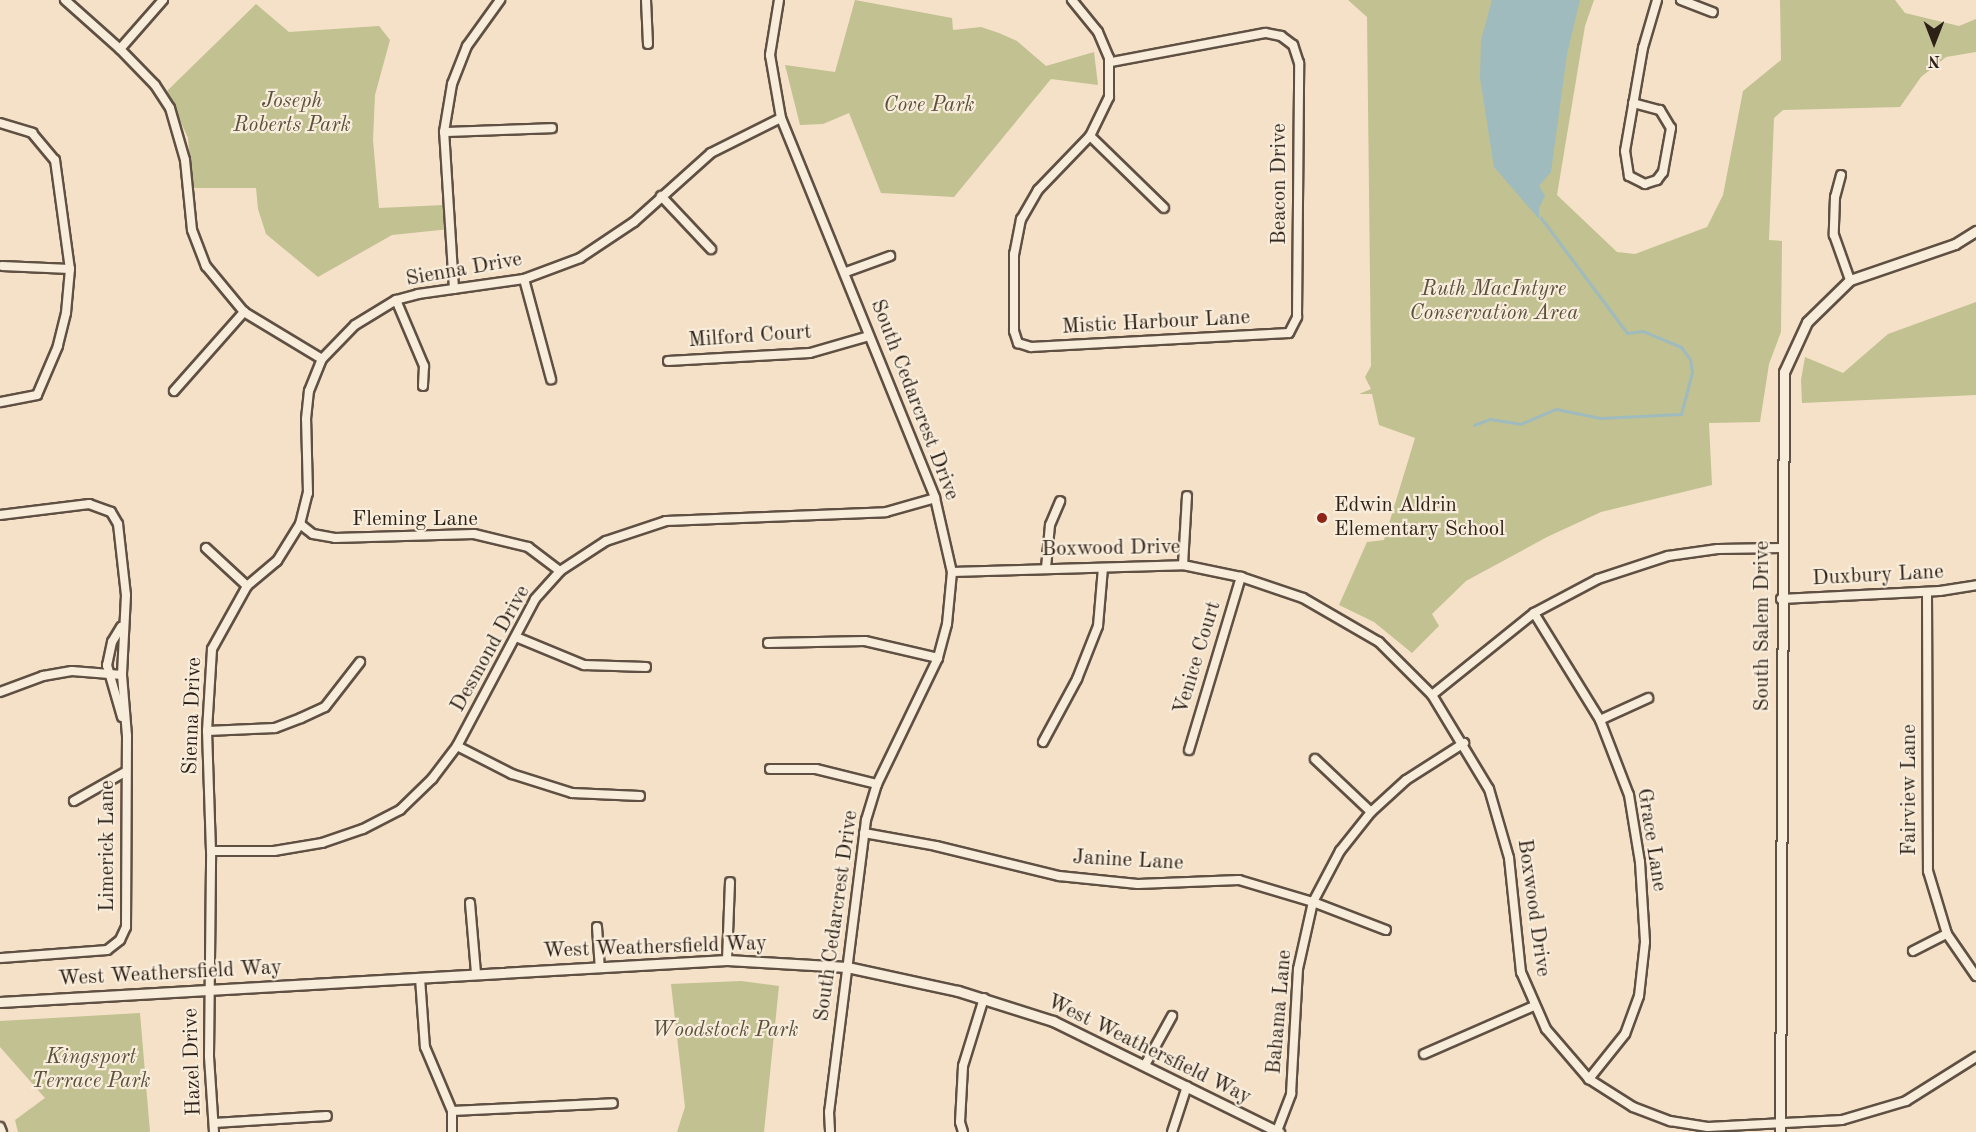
<!DOCTYPE html>
<style>
body{margin:0}
#map{position:relative;width:1976px;height:1132px;overflow:hidden;background:#f4e1c7;font-family:"Old Standard TT",serif}
div>[style]{position:absolute}
[style*='--x']{left:calc(var(--x)*1px);top:calc(var(--y)*1px);width:calc(var(--w)*1px);rotate:calc(var(--a)*1deg)}
.green>*{inset:0;background:#c2c191}
.water>*{inset:0;background:#9fbbbe}
.stream>*{height:3px;margin:-1.5px;padding:0 1.5px;transform-origin:1.5px;border-radius:1.5px;background:#9fbbbe}
.roads{filter:drop-shadow(2px 0 #5f5043) drop-shadow(-2px 0 #5f5043) drop-shadow(0 2px #5f5043) drop-shadow(0 -2px #5f5043)}
.minor>*{height:8px;margin:-4px;padding:0 4px;transform-origin:4px;border-radius:4px;background:#f8ecdb}
.tertiary>*{height:9px;margin:-4.5px;padding:0 4.5px;transform-origin:4.5px;border-radius:4.5px;background:#f8ecdb}
.dots>*{width:16px;height:16px;translate:-50% -50%;box-sizing:border-box;border:3px solid #f8ecdb;border-radius:50%}
span{translate:-50% -50%;white-space:nowrap;text-align:center;line-height:1.15;-webkit-text-stroke:4.5px #f8ecdb;paint-order:stroke}
.park-label{font-size:21px;color:#5a503c;font-style:italic}
.street-label{font-size:21px;color:#2d2017}
.poi-label{font-size:21px;color:#2d2017}
.left{translate:0 -50%;text-align:left}
.north{position:absolute;left:1904px;top:12px;width:60px;height:60px;-webkit-text-stroke:4px #f8ecdb;paint-order:stroke;rotate:180deg;font-size:16px;font-weight:700;line-height:24px;text-align:center;color:#2d2017}
.north::after{content:'';display:block;margin:auto;width:21px;height:27px;background:#2d2017;clip-path:polygon(50% 0,100% 100%,50% 72%,0 100%)}
</style>
<div id="map">
<div class="green">
<div style="clip-path:polygon(855px 0,952px 18px,953px 30px,981px 27px,999px 33px,1017px 41px,1046px 66px,1094px 52px,1098px 85px,1051px 79px,954px 197px,881px 193px,849px 113px,823px 124px,800px 125px,785px 65px,835px 72px)"></div>
<div style="clip-path:polygon(1348px 0,1594px 0,1585px 26px,1557px 195px,1617px 252px,1635px 254px,1707px 227px,1723px 195px,1743px 91px,1781px 60px,1780px 0,1895px 0,1905px 13px,1959px 26px,1976px 19px,1976px 52px,1946px 57px,1921px 77px,1900px 107px,1783px 110px,1774px 118px,1769px 240px,1782px 241px,1781px 332px,1769px 364px,1760px 422px,1709px 423px,1712px 485px,1601px 512px,1547px 537px,1466px 581px,1432px 614px,1439px 626px,1412px 653px,1374px 622px,1339px 605px,1367px 542px,1384px 540px,1415px 438px,1379px 425px,1372px 394px,1359px 394px,1371px 389px,1365px 377px,1371px 366px,1367px 17px)"></div>
<div style="clip-path:polygon(256px 4px,289px 32px,379px 26px,390px 40px,375px 95px,373px 140px,379px 208px,444px 205px,450px 229px,392px 235px,318px 277px,266px 234px,258px 209px,256px 188px,192px 188px,188px 138px,167px 91px)"></div>
<div style="clip-path:polygon(1976px 302px,1976px 395px,1802px 403px,1801px 380px,1805px 357px,1843px 373px,1888px 334px)"></div>
<div style="clip-path:polygon(741px 981px,779px 986px,764px 1132px,677px 1132px,685px 1107px,671px 984px)"></div>
<div style="clip-path:polygon(140px 1013px,150px 1132px,18px 1132px,15px 1120px,45px 1098px,0 1047px,0 1021px)"></div>
</div>
<div class="water">
<div style="clip-path:polygon(1492px 0,1580px 0,1567px 54px,1551px 172px,1539px 186px,1545px 196px,1539px 208px,1539px 219px,1494px 167px,1480px 78px,1481px 40px)"></div>
</div>
<div class="stream">
<div style="--x:1474;--y:425;--w:17;--a:-21"></div>
<div style="--x:1490;--y:419;--w:30;--a:9"></div>
<div style="--x:1520;--y:424;--w:39;--a:-23"></div>
<div style="--x:1556;--y:409;--w:45;--a:11.6"></div>
<div style="--x:1600;--y:418;--w:81;--a:-2.8"></div>
<div style="--x:1681;--y:414;--w:43;--a:-75.3"></div>
<div style="--x:1692;--y:372;--w:13;--a:-99"></div>
<div style="--x:1690;--y:359;--w:15;--a:-127"></div>
<div style="--x:1681;--y:347;--w:41;--a:-157.2"></div>
<div style="--x:1643;--y:331;--w:16;--a:173"></div>
<div style="--x:1627;--y:333;--w:144;--a:-126.8"></div>
</div>
<div class="roads">
<div class="minor">
<div style="--x:65;--y:0;--w:74;--a:41.7"></div>
<div style="--x:120;--y:49;--w:50;--a:45.8"></div>
<div style="--x:155;--y:85;--w:27;--a:57"></div>
<div style="--x:170;--y:108;--w:54;--a:73.9"></div>
<div style="--x:185;--y:160;--w:70;--a:84.3"></div>
<div style="--x:192;--y:230;--w:39;--a:69"></div>
<div style="--x:206;--y:266;--w:60;--a:50.4"></div>
<div style="--x:244;--y:312;--w:91;--a:31.1"></div>
<div style="--x:646;--y:0;--w:44;--a:87.4"></div>
<div style="--x:779;--y:0;--w:56;--a:99.3"></div>
<div style="--x:770;--y:55;--w:64;--a:80.1"></div>
<div style="--x:781;--y:118;--w:410;--a:67.9"></div>
<div style="--x:935;--y:498;--w:76;--a:77.1"></div>
<div style="--x:952;--y:572;--w:52;--a:95.5"></div>
<div style="--x:947;--y:624;--w:35;--a:105"></div>
<div style="--x:938;--y:658;--w:140;--a:115.8"></div>
<div style="--x:877;--y:784;--w:38;--a:107"></div>
<div style="--x:866;--y:820;--w:294;--a:97.2"></div>
<div style="--x:829;--y:1112;--w:20;--a:87"></div>
<div style="--x:1072;--y:0;--w:41;--a:50.9"></div>
<div style="--x:1098;--y:32;--w:28;--a:67"></div>
<div style="--x:1109;--y:58;--w:39;--a:90"></div>
<div style="--x:1109;--y:97;--w:43;--a:116"></div>
<div style="--x:1090;--y:136;--w:75;--a:133.9"></div>
<div style="--x:1038;--y:190;--w:34;--a:120"></div>
<div style="--x:1021;--y:219;--w:36;--a:101"></div>
<div style="--x:1014;--y:254;--w:77;--a:90"></div>
<div style="--x:1014;--y:331;--w:13;--a:72"></div>
<div style="--x:1018;--y:343;--w:14;--a:17"></div>
<div style="--x:1031;--y:347;--w:258;--a:-3.1"></div>
<div style="--x:1289;--y:333;--w:18;--a:-63"></div>
<div style="--x:1297;--y:317;--w:254;--a:-89.5"></div>
<div style="--x:1299;--y:63;--w:19;--a:-108"></div>
<div style="--x:1293;--y:45;--w:15;--a:-143"></div>
<div style="--x:1281;--y:36;--w:16;--a:-169"></div>
<div style="--x:1265;--y:33;--w:157;--a:169.3"></div>
<div style="--x:1681;--y:0;--w:34;--a:21"></div>
<div style="--x:120;--y:49;--w:65;--a:-48.7"></div>
<div style="--x:1633;--y:103;--w:28;--a:15"></div>
<div style="--x:1660;--y:110;--w:21;--a:59"></div>
<div style="--x:1671;--y:128;--w:45;--a:100.3"></div>
<div style="--x:1663;--y:172;--w:10;--a:127"></div>
<div style="--x:1657;--y:180;--w:13;--a:162"></div>
<div style="--x:1645;--y:184;--w:18;--a:-153"></div>
<div style="--x:1629;--y:176;--w:25;--a:-99"></div>
<div style="--x:1625;--y:151;--w:105;--a:-80.1"></div>
<div style="--x:1643;--y:48;--w:50;--a:-73.7"></div>
<div style="--x:0;--y:123;--w:34;--a:17"></div>
<div style="--x:32;--y:133;--w:35;--a:50"></div>
<div style="--x:55;--y:160;--w:110;--a:82.2"></div>
<div style="--x:70;--y:269;--w:44;--a:95.2"></div>
<div style="--x:66;--y:313;--w:34;--a:104"></div>
<div style="--x:58;--y:346;--w:53;--a:113.2"></div>
<div style="--x:37;--y:395;--w:38;--a:169"></div>
<div style="--x:444;--y:132;--w:108;--a:-2.1"></div>
<div style="--x:1090;--y:136;--w:103;--a:44.2"></div>
<div style="--x:1841;--y:175;--w:23;--a:105"></div>
<div style="--x:1835;--y:197;--w:38;--a:92"></div>
<div style="--x:1834;--y:235;--w:48;--a:70.4"></div>
<div style="--x:661;--y:196;--w:73;--a:46.7"></div>
<div style="--x:2;--y:266;--w:68;--a:2.5"></div>
<div style="--x:846;--y:272;--w:47;--a:-20"></div>
<div style="--x:524;--y:279;--w:104;--a:74.9"></div>
<div style="--x:454;--y:289;--w:157;--a:-93.6"></div>
<div style="--x:444;--y:132;--w:49;--a:-80.5"></div>
<div style="--x:452;--y:84;--w:41;--a:-68.5"></div>
<div style="--x:467;--y:46;--w:57;--a:-54.3"></div>
<div style="--x:396;--y:300;--w:72;--a:67"></div>
<div style="--x:424;--y:366;--w:20;--a:93"></div>
<div style="--x:668;--y:361;--w:142;--a:-3.2"></div>
<div style="--x:810;--y:353;--w:61;--a:-16.1"></div>
<div style="--x:174;--y:391;--w:106;--a:-48.5"></div>
<div style="--x:0;--y:515;--w:90;--a:-7"></div>
<div style="--x:89;--y:504;--w:23;--a:20"></div>
<div style="--x:111;--y:512;--w:14;--a:60"></div>
<div style="--x:118;--y:524;--w:71;--a:83.6"></div>
<div style="--x:126;--y:595;--w:80;--a:92.9"></div>
<div style="--x:122;--y:675;--w:61;--a:85.3"></div>
<div style="--x:127;--y:736;--w:191;--a:90.3"></div>
<div style="--x:126;--y:927;--w:14;--a:115"></div>
<div style="--x:120;--y:940;--w:16;--a:142"></div>
<div style="--x:107;--y:950;--w:107;--a:175.7"></div>
<div style="--x:300;--y:524;--w:16;--a:38"></div>
<div style="--x:313;--y:534;--w:22;--a:10"></div>
<div style="--x:335;--y:538;--w:139;--a:-1.6"></div>
<div style="--x:474;--y:534;--w:56;--a:13.5"></div>
<div style="--x:528;--y:547;--w:40;--a:37"></div>
<div style="--x:206;--y:548;--w:56;--a:42.8"></div>
<div style="--x:1183;--y:565;--w:69;--a:-86.7"></div>
<div style="--x:1046;--y:568;--w:43;--a:-84.7"></div>
<div style="--x:1050;--y:525;--w:26;--a:-67"></div>
<div style="--x:952;--y:572;--w:231;--a:-1.7"></div>
<div style="--x:1183;--y:565;--w:59;--a:11.7"></div>
<div style="--x:1241;--y:577;--w:65;--a:18.7"></div>
<div style="--x:1303;--y:598;--w:88;--a:30.1"></div>
<div style="--x:1379;--y:642;--w:75;--a:45"></div>
<div style="--x:1432;--y:695;--w:110;--a:58.8"></div>
<div style="--x:1489;--y:789;--w:72;--a:73.8"></div>
<div style="--x:1509;--y:858;--w:115;--a:84"></div>
<div style="--x:1521;--y:972;--w:62;--a:66.3"></div>
<div style="--x:1546;--y:1029;--w:66;--a:49.3"></div>
<div style="--x:1589;--y:1079;--w:52;--a:32.5"></div>
<div style="--x:1633;--y:1107;--w:40;--a:21"></div>
<div style="--x:1670;--y:1121;--w:38;--a:9"></div>
<div style="--x:1708;--y:1127;--w:134;--a:-3"></div>
<div style="--x:1842;--y:1120;--w:67;--a:-16.5"></div>
<div style="--x:1906;--y:1101;--w:83;--a:-32.2"></div>
<div style="--x:1927;--y:592;--w:279;--a:89.8"></div>
<div style="--x:1928;--y:871;--w:66;--a:73.2"></div>
<div style="--x:1947;--y:934;--w:51;--a:55.4"></div>
<div style="--x:1781;--y:599;--w:159;--a:-2.9"></div>
<div style="--x:1940;--y:591;--w:36;--a:-9"></div>
<div style="--x:1534;--y:613;--w:126;--a:58.3"></div>
<div style="--x:1600;--y:720;--w:80;--a:68.9"></div>
<div style="--x:1629;--y:795;--w:68;--a:80.7"></div>
<div style="--x:1640;--y:862;--w:80;--a:86.4"></div>
<div style="--x:1645;--y:942;--w:54;--a:96.3"></div>
<div style="--x:1639;--y:996;--w:40;--a:110.2"></div>
<div style="--x:1625;--y:1034;--w:58;--a:128.7"></div>
<div style="--x:121;--y:627;--w:17;--a:121"></div>
<div style="--x:112;--y:642;--w:24;--a:102"></div>
<div style="--x:107;--y:665;--w:54;--a:73.9"></div>
<div style="--x:516;--y:637;--w:74;--a:22.4"></div>
<div style="--x:584;--y:665;--w:62;--a:1.8"></div>
<div style="--x:768;--y:643;--w:97;--a:-1.2"></div>
<div style="--x:865;--y:641;--w:75;--a:13.1"></div>
<div style="--x:0;--y:692;--w:46;--a:-20.4"></div>
<div style="--x:43;--y:676;--w:29;--a:-10"></div>
<div style="--x:72;--y:671;--w:50;--a:4.6"></div>
<div style="--x:1432;--y:695;--w:131;--a:-38.8"></div>
<div style="--x:1534;--y:613;--w:72;--a:-28"></div>
<div style="--x:1598;--y:579;--w:74;--a:-18.2"></div>
<div style="--x:1668;--y:556;--w:50;--a:-8"></div>
<div style="--x:1718;--y:549;--w:63;--a:-0.9"></div>
<div style="--x:1600;--y:720;--w:53;--a:-24.6"></div>
<div style="--x:207;--y:731;--w:68;--a:-2.5"></div>
<div style="--x:275;--y:728;--w:28;--a:-21"></div>
<div style="--x:301;--y:718;--w:26;--a:-25"></div>
<div style="--x:325;--y:707;--w:57;--a:-52.1"></div>
<div style="--x:1043;--y:742;--w:72;--a:-61.6"></div>
<div style="--x:1077;--y:679;--w:57;--a:-68.4"></div>
<div style="--x:1098;--y:626;--w:58;--a:-85.1"></div>
<div style="--x:457;--y:746;--w:62;--a:27"></div>
<div style="--x:512;--y:774;--w:63;--a:17.6"></div>
<div style="--x:572;--y:793;--w:68;--a:2.5"></div>
<div style="--x:1189;--y:750;--w:181;--a:-73.3"></div>
<div style="--x:1315;--y:759;--w:77;--a:43.4"></div>
<div style="--x:770;--y:769;--w:46;--a:0"></div>
<div style="--x:816;--y:769;--w:63;--a:13.8"></div>
<div style="--x:74;--y:801;--w:59;--a:-29.6"></div>
<div style="--x:864;--y:833;--w:73;--a:10.2"></div>
<div style="--x:936;--y:846;--w:127;--a:13.7"></div>
<div style="--x:1059;--y:876;--w:79;--a:5.8"></div>
<div style="--x:1138;--y:884;--w:101;--a:-2.3"></div>
<div style="--x:1239;--y:880;--w:77;--a:16.6"></div>
<div style="--x:1313;--y:902;--w:78;--a:21"></div>
<div style="--x:211;--y:851;--w:63;--a:0"></div>
<div style="--x:274;--y:851;--w:49;--a:-9.5"></div>
<div style="--x:322;--y:843;--w:43;--a:-18.9"></div>
<div style="--x:363;--y:829;--w:42;--a:-27.2"></div>
<div style="--x:400;--y:810;--w:45;--a:-44.1"></div>
<div style="--x:432;--y:779;--w:41;--a:-52.9"></div>
<div style="--x:457;--y:746;--w:166;--a:-62"></div>
<div style="--x:535;--y:599;--w:38;--a:-48"></div>
<div style="--x:560;--y:571;--w:55;--a:-33.1"></div>
<div style="--x:606;--y:541;--w:63;--a:-18.4"></div>
<div style="--x:666;--y:521;--w:220;--a:-2.3"></div>
<div style="--x:886;--y:512;--w:51;--a:-15.9"></div>
<div style="--x:470;--y:903;--w:70;--a:85.1"></div>
<div style="--x:597;--y:927;--w:39;--a:86"></div>
<div style="--x:1913;--y:951;--w:38;--a:-27"></div>
<div style="--x:727;--y:960;--w:78;--a:-87.8"></div>
<div style="--x:420;--y:978;--w:69;--a:85.9"></div>
<div style="--x:425;--y:1047;--w:69;--a:67.1"></div>
<div style="--x:452;--y:1111;--w:21;--a:90"></div>
<div style="--x:1424;--y:1054;--w:120;--a:-23.6"></div>
<div style="--x:1145;--y:1065;--w:56;--a:-61.1"></div>
<div style="--x:452;--y:1111;--w:161;--a:-2.8"></div>
<div style="--x:214;--y:1123;--w:113;--a:-3.5"></div>
<div style="--x:0;--y:1127;--w:5;--a:68"></div>
<div style="--x:1277;--y:1131;--w:40;--a:-69"></div>
<div style="--x:1291;--y:1094;--w:125;--a:-86.8"></div>
<div style="--x:1298;--y:969;--w:69;--a:-77.4"></div>
<div style="--x:1313;--y:902;--w:58;--a:-62.1"></div>
<div style="--x:1340;--y:851;--w:50;--a:-51.5"></div>
<div style="--x:1371;--y:812;--w:47;--a:-42.4"></div>
<div style="--x:1406;--y:780;--w:69;--a:-32.5"></div>
<div style="--x:214;--y:1132;--w:76;--a:-93.8"></div>
<div style="--x:209;--y:1056;--w:205;--a:-89.4"></div>
<div style="--x:211;--y:851;--w:120;--a:-91.9"></div>
<div style="--x:207;--y:731;--w:82;--a:-86.5"></div>
<div style="--x:212;--y:649;--w:72;--a:-60.9"></div>
<div style="--x:247;--y:586;--w:39;--a:-40"></div>
<div style="--x:277;--y:561;--w:44;--a:-58.1"></div>
<div style="--x:300;--y:524;--w:32;--a:-76"></div>
<div style="--x:308;--y:493;--w:74;--a:-91.5"></div>
<div style="--x:306;--y:419;--w:28;--a:-84"></div>
<div style="--x:309;--y:391;--w:35;--a:-68"></div>
<div style="--x:322;--y:359;--w:47;--a:-45.9"></div>
<div style="--x:355;--y:325;--w:48;--a:-31.4"></div>
<div style="--x:396;--y:300;--w:23;--a:-15"></div>
<div style="--x:418;--y:294;--w:107;--a:-8.1"></div>
<div style="--x:524;--y:279;--w:60;--a:-20.6"></div>
<div style="--x:580;--y:258;--w:65;--a:-33.7"></div>
<div style="--x:634;--y:222;--w:103;--a:-41.9"></div>
<div style="--x:711;--y:153;--w:78;--a:-26.6"></div>
<div style="--x:963;--y:1132;--w:10;--a:-107"></div>
<div style="--x:960;--y:1122;--w:56;--a:-86.9"></div>
<div style="--x:963;--y:1066;--w:71;--a:-72.8"></div>
<div style="--x:1172;--y:1132;--w:48;--a:-71.9"></div>
</div>
<div class="tertiary">
<div style="--x:0;--y:1002;--w:728;--a:-3.31"></div>
<div style="--x:727;--y:960;--w:120;--a:3.3"></div>
<div style="--x:847;--y:967;--w:114;--a:12.2"></div>
<div style="--x:958;--y:991;--w:100;--a:17.5"></div>
<div style="--x:1053;--y:1021;--w:252;--a:26.2"></div>
<div style="--x:1780;--y:1132;--w:760;--a:-89.7"></div>
<div style="--x:1784;--y:372;--w:55;--a:-65.3"></div>
<div style="--x:1807;--y:322;--w:60;--a:-44.3"></div>
<div style="--x:1850;--y:280;--w:111;--a:-18.9"></div>
<div style="--x:1955;--y:244;--w:25;--a:-32"></div>
</div>
</div>
<div class="dots">
<div style="left:1322px;top:518px;background:#8f2418"></div>
</div>
<div class="park-label">
<span style="left:292px;top:114px">Joseph<br>Roberts Park</span>
<span style="left:929px;top:106px">Cove Park</span>
<span style="left:1494px;top:302px">Ruth MacIntyre<br>Conservation Area</span>
<span style="left:725px;top:1031px">Woodstock Park</span>
<span style="left:91px;top:1070px">Kingsport<br>Terrace Park</span>
</div>
<div class="street-label">
<span style="left:1280px;top:184px;rotate:-90deg">Beacon Drive</span>
<span style="left:464px;top:270px;rotate:-10deg">Sienna Drive</span>
<span style="left:1156px;top:323px;rotate:-3deg">Mistic Harbour Lane</span>
<span style="left:750px;top:337px;rotate:-4deg">Milford Court</span>
<span style="left:914px;top:400px;rotate:69deg">South Cedarcrest Drive</span>
<span style="left:415px;top:520px">Fleming Lane</span>
<span style="left:1111px;top:549px;rotate:-1deg">Boxwood Drive</span>
<span style="left:1878px;top:576px;rotate:-3deg">Duxbury Lane</span>
<span style="left:1763px;top:626px;rotate:-90deg">South Salem Drive</span>
<span style="left:491px;top:649px;rotate:-61deg">Desmond Drive</span>
<span style="left:1198px;top:658px;rotate:-73deg">Venice Court</span>
<span style="left:193px;top:716px;rotate:-88deg">Sienna Drive</span>
<span style="left:1910px;top:790px;rotate:-90deg">Fairview Lane</span>
<span style="left:1651px;top:840px;rotate:81deg">Grace Lane</span>
<span style="left:108px;top:846px;rotate:-90deg">Limerick Lane</span>
<span style="left:1128px;top:861px;rotate:3deg">Janine Lane</span>
<span style="left:1533px;top:908px;rotate:82deg">Boxwood Drive</span>
<span style="left:837px;top:916px;rotate:-82deg">South Cedarcrest Drive</span>
<span style="left:655px;top:948px;rotate:-2deg">West Weathersfield Way</span>
<span style="left:170px;top:974px;rotate:-3deg">West Weathersfield Way</span>
<span style="left:1280px;top:1012px;rotate:-85deg">Bahama Lane</span>
<span style="left:1149px;top:1050px;rotate:26deg">West Weathersfield Way</span>
<span style="left:193px;top:1062px;rotate:-92deg">Hazel Drive</span>
</div>
<div class="poi-label">
<span class="left" style="left:1334px;top:518px">Edwin Aldrin<br>Elementary School</span>
</div>
<div class="north">N</div>
</div>
